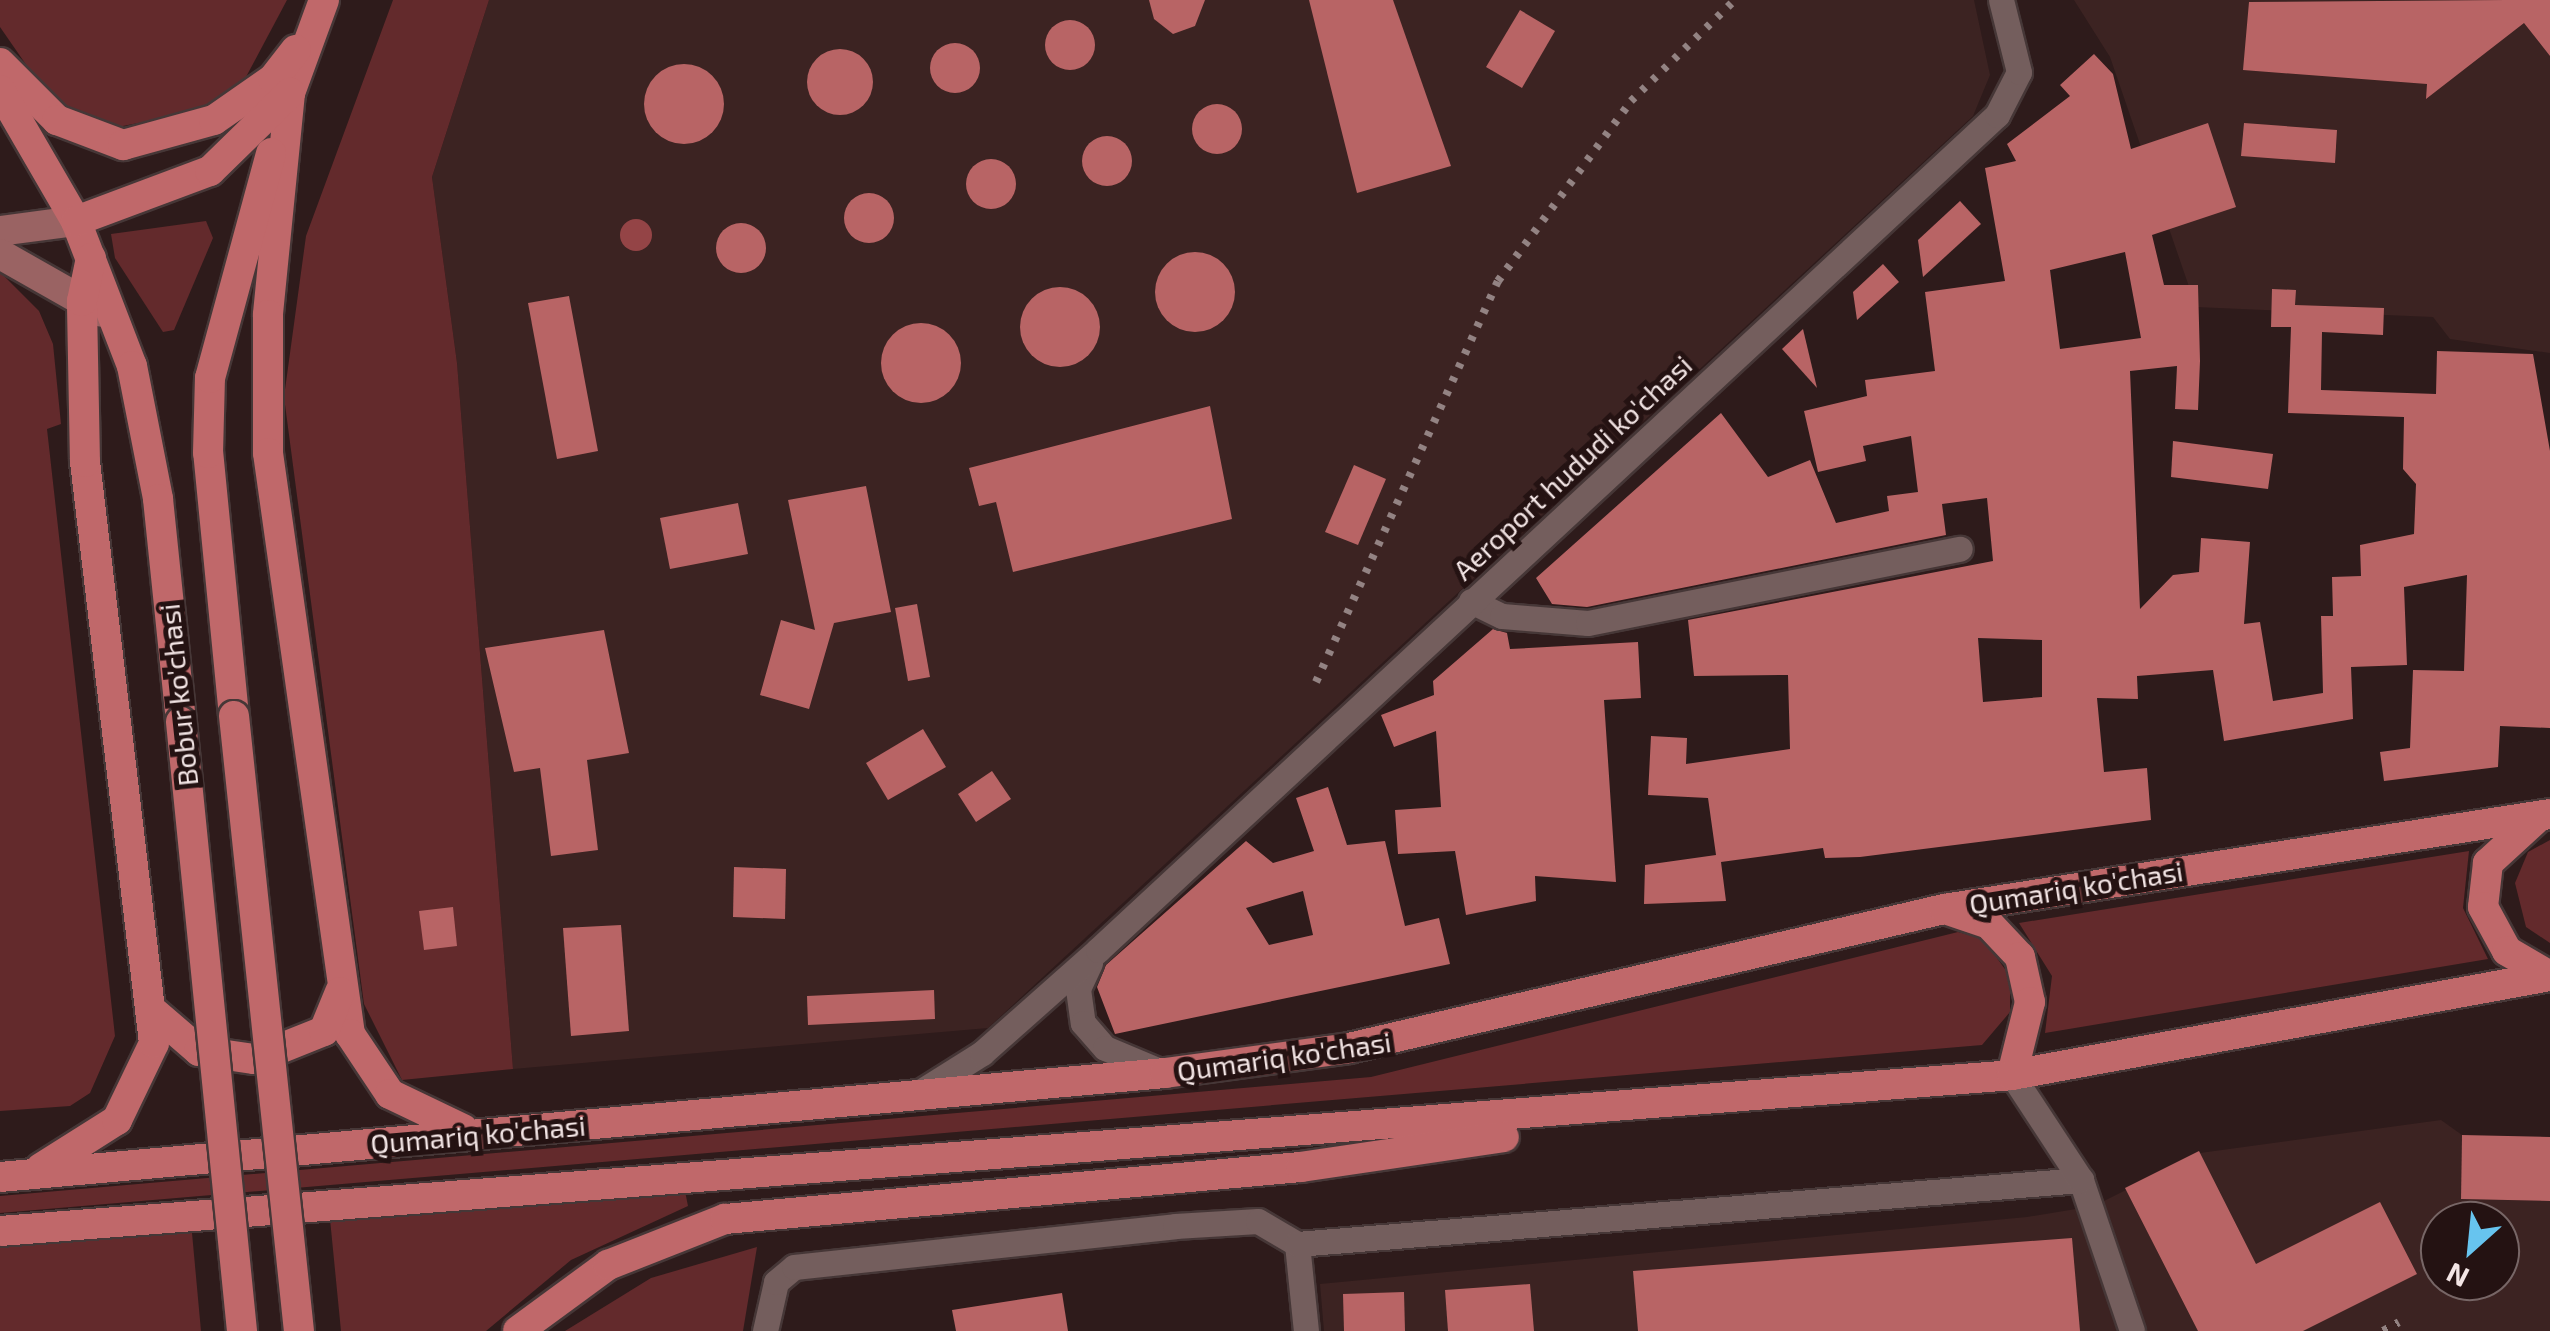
<!DOCTYPE html>
<style>
body{margin:0}
#map{position:relative;width:2550px;height:1331px;overflow:hidden;background:#2e1b1b;font-family:"Exo 2",sans-serif}
div>[style]{position:absolute}
[style*='--x']{left:calc(var(--x)*1px);top:calc(var(--y)*1px);width:calc(var(--w)*1px);rotate:calc(var(--a)*1deg)}
.built>*{inset:0;background:#3c2322}
.green>*{inset:0;background:#632a2c}
.water>*{inset:0;background:#944446}
.round{border-radius:50%}
.building>*{inset:0;background:#b86465}
.roads{filter:drop-shadow(2px 0 #463737) drop-shadow(-2px 0 #463737) drop-shadow(0 2px #463737) drop-shadow(0 -2px #463737)}
.minor>*{height:25px;margin:-12.5px;padding:0 12.5px;transform-origin:12.5px;border-radius:12.5px;background:#745e5d}
.secondary>*{height:30px;margin:-15px;padding:0 15px;transform-origin:15px;border-radius:15px;background:#9a6363}
.primary>*{height:30px;margin:-15px;padding:0 15px;transform-origin:15px;border-radius:15px;background:#c0686a}
.rail>*{height:8px;margin-top:-4px;transform-origin:0;background:repeating-linear-gradient(90deg,#938383 0 5px,transparent 0 15px)}
.bridges{filter:drop-shadow(2px 0 #463737) drop-shadow(-2px 0 #463737) drop-shadow(0 2px #463737) drop-shadow(0 -2px #463737)}
.primary-bridge>*{height:30px;margin:-15px;padding:0 15px;transform-origin:15px;border-radius:15px;background:#c0686a}
span{translate:-50% -50%;white-space:nowrap;text-align:center;line-height:1.15;-webkit-text-stroke:10px #241212;paint-order:stroke}
.street-label{font-size:28px;color:#f3e5e5}
.north{position:absolute;left:2420px;top:1201px;width:100px;height:100px;box-sizing:border-box;background:#241212;border:2px solid #766;border-radius:50%;rotate:207deg;font-size:28px;font-weight:700;line-height:40px;text-align:center;color:#f3e5e5}
.north::after{content:'';display:block;margin:auto;width:35px;height:45px;background:#67c4ef;clip-path:polygon(50% 0,100% 100%,50% 72%,0 100%)}
</style>
<div id="map">
<div class="built">
<div style="clip-path:polygon(489px 0,1974px 0,1990px 75px,1973px 116px,988px 1028px,513px 1069px,457px 363px,432px 177px)"></div>
<div style="clip-path:polygon(2074px 0,2550px 0,2550px 353px,2450px 339px,2433px 317px,2196px 307px,2110px 57px)"></div>
<div style="clip-path:polygon(evenodd,2441px 1120px,2462px 1135px,2461px 1199px,2550px 1201px,2550px 1331px,1324px 1331px,1320px 1284px,2027px 1217px,2094px 1206px,2200px 1153px,2441px 1120px,2440px 1221px,2500px 1221px,2500px 1281px,2440px 1281px,2440px 1221px)"></div>
</div>
<div class="green">
<div style="clip-path:polygon(0 0,287px 0,239px 90px,213px 108px,118px 127px,68px 109px,36px 79px,0 27px)"></div>
<div style="clip-path:polygon(393px 0,489px 0,432px 177px,457px 363px,513px 1069px,402px 1080px,364px 1004px,284px 397px,306px 236px)"></div>
<div style="clip-path:polygon(206px 221px,213px 238px,174px 330px,163px 332px,115px 258px,111px 234px)"></div>
<div style="clip-path:polygon(0 272px,39px 311px,53px 344px,61px 424px,47px 429px,115px 1036px,90px 1093px,70px 1106px,0 1111px)"></div>
<div style="clip-path:polygon(2550px 840px,2550px 943px,2526px 927px,2515px 883px,2528px 852px)"></div>
<div style="clip-path:polygon(2469px 851px,2463px 908px,2488px 959px,2045px 1033px,2052px 976px,2019px 923px)"></div>
<div style="clip-path:polygon(1958px 932px,1983px 939px,2010px 976px,2010px 1012px,1982px 1045px,0 1213px,0 1196px,1371px 1077px)"></div>
<div style="clip-path:polygon(685px 1191px,688px 1206px,571px 1260px,486px 1331px,341px 1331px,330px 1219px)"></div>
<div style="clip-path:polygon(192px 1233px,201px 1331px,0 1331px,0 1244px)"></div>
<div style="clip-path:polygon(757px 1247px,743px 1331px,565px 1331px,651px 1278px)"></div>
</div>
<div class="water">
<div class="round" style="left:620px;top:219px;width:32px;height:32px"></div>
</div>
<div class="building">
<div style="clip-path:polygon(1149px 0,1205px 0,1195px 26px,1173px 34px,1154px 19px)"></div>
<div style="clip-path:polygon(1309px 0,1393px 0,1451px 166px,1357px 193px)"></div>
<div style="clip-path:polygon(2506px 0,2550px 0,2550px 56px,2524px 23px,2426px 99px,2427px 84px,2243px 70px,2249px 2px)"></div>
<div style="clip-path:polygon(1520px 10px,1555px 31px,1522px 88px,1486px 67px)"></div>
<div class="round" style="left:1045px;top:20px;width:50px;height:50px"></div>
<div class="round" style="left:930px;top:43px;width:50px;height:50px"></div>
<div class="round" style="left:807px;top:49px;width:66px;height:66px"></div>
<div style="clip-path:polygon(evenodd,2094px 54px,2113px 74px,2131px 149px,2208px 123px,2236px 207px,2152px 235px,2164px 285px,2198px 285px,2200px 361px,2198px 410px,2175px 409px,2177px 366px,2130px 371px,2140px 609px,2173px 575px,2199px 572px,2201px 538px,2250px 542px,2244px 624px,2260px 622px,2273px 701px,2323px 693px,2321px 616px,2333px 616px,2332px 577px,2361px 576px,2360px 545px,2414px 534px,2416px 484px,2403px 469px,2404px 417px,2288px 413px,2291px 327px,2271px 327px,2272px 289px,2296px 290px,2295px 305px,2384px 308px,2383px 335px,2322px 332px,2321px 390px,2436px 394px,2437px 351px,2533px 354px,2550px 451px,2550px 728px,2500px 726px,2498px 767px,2384px 781px,2380px 752px,2410px 748px,2413px 670px,2464px 671px,2467px 575px,2404px 587px,2407px 665px,2351px 667px,2353px 719px,2224px 741px,2213px 670px,2137px 676px,2138px 699px,2097px 698px,2104px 772px,2147px 768px,2151px 820px,1860px 857px,1825px 858px,1823px 848px,1721px 862px,1726px 901px,1644px 904px,1645px 865px,1716px 855px,1708px 798px,1648px 795px,1651px 736px,1687px 738px,1686px 764px,1790px 749px,1788px 675px,1694px 676px,1688px 620px,1993px 561px,1987px 498px,1942px 504px,1946px 535px,1587px 607px,1552px 604px,1536px 578px,1721px 413px,1768px 477px,1810px 460px,1836px 523px,1889px 511px,1887px 496px,1918px 492px,1911px 436px,1863px 446px,1866px 461px,1818px 472px,1804px 411px,1867px 396px,1865px 380px,1935px 371px,1925px 292px,2005px 281px,1985px 168px,2016px 161px,2007px 144px,2070px 96px,2060px 85px,2094px 54px,2125px 252px,2141px 338px,2060px 349px,2050px 270px,2125px 252px,2094px 54px,1978px 638px,2042px 640px,2042px 697px,1983px 702px,1978px 638px)"></div>
<div class="round" style="left:644px;top:64px;width:80px;height:80px"></div>
<div class="round" style="left:1192px;top:104px;width:50px;height:50px"></div>
<div style="clip-path:polygon(2244px 123px,2337px 130px,2335px 163px,2241px 156px)"></div>
<div class="round" style="left:1082px;top:136px;width:50px;height:50px"></div>
<div class="round" style="left:966px;top:159px;width:50px;height:50px"></div>
<div class="round" style="left:844px;top:193px;width:50px;height:50px"></div>
<div style="clip-path:polygon(1960px 201px,1981px 224px,1923px 277px,1918px 240px)"></div>
<div class="round" style="left:716px;top:223px;width:50px;height:50px"></div>
<div class="round" style="left:1155px;top:252px;width:80px;height:80px"></div>
<div style="clip-path:polygon(1883px 264px,1899px 282px,1857px 320px,1853px 292px)"></div>
<div class="round" style="left:1020px;top:287px;width:80px;height:80px"></div>
<div style="clip-path:polygon(569px 296px,598px 451px,557px 459px,528px 303px)"></div>
<div class="round" style="left:881px;top:323px;width:80px;height:80px"></div>
<div style="clip-path:polygon(1803px 329px,1817px 388px,1782px 349px)"></div>
<div style="clip-path:polygon(1210px 406px,1232px 519px,1013px 572px,996px 502px,979px 506px,969px 468px)"></div>
<div style="clip-path:polygon(2173px 441px,2273px 454px,2268px 489px,2171px 477px)"></div>
<div style="clip-path:polygon(1354px 465px,1386px 479px,1358px 545px,1325px 532px)"></div>
<div style="clip-path:polygon(866px 486px,891px 612px,834px 623px,809px 709px,760px 695px,781px 620px,815px 630px,788px 500px)"></div>
<div style="clip-path:polygon(738px 503px,748px 554px,670px 569px,660px 518px)"></div>
<div style="clip-path:polygon(917px 604px,930px 677px,908px 681px,895px 608px)"></div>
<div style="clip-path:polygon(1493px 629px,1507px 633px,1510px 649px,1638px 642px,1641px 698px,1604px 700px,1616px 882px,1535px 876px,1536px 901px,1466px 915px,1455px 851px,1398px 854px,1395px 810px,1441px 807px,1436px 731px,1394px 747px,1381px 715px,1434px 695px,1433px 681px)"></div>
<div style="clip-path:polygon(604px 630px,629px 753px,587px 760px,598px 850px,551px 856px,540px 768px,514px 772px,485px 648px)"></div>
<div style="clip-path:polygon(923px 729px,946px 767px,888px 800px,866px 763px)"></div>
<div style="clip-path:polygon(992px 771px,1011px 799px,976px 822px,958px 794px)"></div>
<div style="clip-path:polygon(evenodd,1328px 787px,1347px 845px,1385px 841px,1405px 926px,1439px 918px,1450px 964px,1115px 1034px,1097px 987px,1106px 965px,1246px 841px,1273px 863px,1314px 851px,1296px 798px,1328px 787px,1303px 891px,1313px 935px,1269px 945px,1246px 908px,1303px 891px)"></div>
<div style="clip-path:polygon(734px 867px,786px 869px,785px 919px,733px 917px)"></div>
<div style="clip-path:polygon(453px 907px,457px 946px,424px 950px,419px 911px)"></div>
<div style="clip-path:polygon(621px 925px,629px 1031px,571px 1036px,563px 928px)"></div>
<div style="clip-path:polygon(934px 990px,935px 1019px,808px 1025px,807px 996px)"></div>
<div style="clip-path:polygon(2462px 1135px,2550px 1137px,2550px 1201px,2461px 1199px)"></div>
<div style="clip-path:polygon(2199px 1151px,2256px 1264px,2380px 1202px,2417px 1274px,2303px 1331px,2198px 1331px,2125px 1188px)"></div>
<div style="clip-path:polygon(2072px 1238px,2080px 1331px,1638px 1331px,1633px 1271px)"></div>
<div style="clip-path:polygon(1530px 1284px,1534px 1331px,1448px 1331px,1445px 1290px)"></div>
<div style="clip-path:polygon(1404px 1292px,1405px 1331px,1344px 1331px,1343px 1294px)"></div>
<div style="clip-path:polygon(1062px 1293px,1068px 1331px,956px 1331px,952px 1310px)"></div>
</div>
<div class="roads">
<div class="minor">
<div style="--x:1471;--y:601;--w:34;--a:26"></div>
<div style="--x:1502;--y:616;--w:86;--a:4.7"></div>
<div style="--x:1588;--y:623;--w:379;--a:-11.3"></div>
<div style="--x:1090;--y:963;--w:29;--a:115"></div>
<div style="--x:1078;--y:989;--w:34;--a:82"></div>
<div style="--x:1083;--y:1023;--w:33;--a:49"></div>
<div style="--x:1105;--y:1048;--w:62;--a:22.8"></div>
<div style="--x:917;--y:1094;--w:77;--a:-32.2"></div>
<div style="--x:982;--y:1053;--w:155;--a:-41.6"></div>
<div style="--x:1098;--y:950;--w:1227;--a:-42.89"></div>
<div style="--x:1997;--y:115;--w:48;--a:-62.9"></div>
<div style="--x:2019;--y:72;--w:74;--a:-104"></div>
<div style="--x:2081;--y:1180;--w:159;--a:71.3"></div>
<div style="--x:1297;--y:1244;--w:87;--a:84.1"></div>
<div style="--x:765;--y:1331;--w:50;--a:-77.3"></div>
<div style="--x:776;--y:1282;--w:23;--a:-40"></div>
<div style="--x:794;--y:1267;--w:383;--a:-6.1"></div>
<div style="--x:1175;--y:1226;--w:83;--a:-3.4"></div>
<div style="--x:1258;--y:1221;--w:45;--a:30.5"></div>
<div style="--x:1297;--y:1244;--w:787;--a:-4.67"></div>
<div style="--x:2081;--y:1180;--w:126;--a:-123.3"></div>
</div>
<div class="secondary">
<div style="--x:0;--y:231;--w:77;--a:-7.5"></div>
<div style="--x:0;--y:254;--w:117;--a:29.6"></div>
</div>
<div class="primary">
<div style="--x:324;--y:0;--w:99;--a:110.1"></div>
<div style="--x:290;--y:93;--w:223;--a:95.7"></div>
<div style="--x:268;--y:315;--w:138;--a:90"></div>
<div style="--x:268;--y:453;--w:587;--a:81.97"></div>
<div style="--x:350;--y:1034;--w:72;--a:56.3"></div>
<div style="--x:390;--y:1094;--w:81;--a:25.6"></div>
<div style="--x:0;--y:63;--w:81;--a:45"></div>
<div style="--x:57;--y:120;--w:71;--a:20.7"></div>
<div style="--x:123;--y:145;--w:94;--a:-15.4"></div>
<div style="--x:214;--y:120;--w:72;--a:-34.8"></div>
<div style="--x:273;--y:79;--w:37;--a:-52"></div>
<div style="--x:0;--y:90;--w:151;--a:59.9"></div>
<div style="--x:76;--y:221;--w:155;--a:68.9"></div>
<div style="--x:132;--y:366;--w:136;--a:78.9"></div>
<div style="--x:158;--y:499;--w:224;--a:84.1"></div>
<div style="--x:76;--y:221;--w:143;--a:-20.5"></div>
<div style="--x:210;--y:171;--w:112;--a:-44.3"></div>
<div style="--x:234;--y:716;--w:264;--a:-95.6"></div>
<div style="--x:208;--y:453;--w:75;--a:-88.5"></div>
<div style="--x:210;--y:378;--w:233;--a:-74.8"></div>
<div style="--x:2535;--y:820;--w:64;--a:137.5"></div>
<div style="--x:2488;--y:863;--w:44;--a:96.5"></div>
<div style="--x:2483;--y:907;--w:50;--a:61.4"></div>
<div style="--x:2507;--y:951;--w:50;--a:30.2"></div>
<div style="--x:1948;--y:910;--w:43;--a:18.9"></div>
<div style="--x:1989;--y:924;--w:45;--a:46.8"></div>
<div style="--x:2020;--y:957;--w:46;--a:77.5"></div>
<div style="--x:2030;--y:1002;--w:75;--a:103.9"></div>
<div style="--x:155;--y:1013;--w:58;--a:40.8"></div>
<div style="--x:199;--y:1051;--w:56;--a:8.3"></div>
<div style="--x:254;--y:1059;--w:75;--a:-21.8"></div>
<div style="--x:324;--y:1031;--w:42;--a:-67.7"></div>
<div style="--x:41;--y:1168;--w:90;--a:-32.3"></div>
<div style="--x:117;--y:1120;--w:85;--a:-64.3"></div>
<div style="--x:154;--y:1043;--w:585;--a:-96.77"></div>
<div style="--x:85;--y:462;--w:161;--a:-91.1"></div>
<div style="--x:82;--y:301;--w:44;--a:-78.2"></div>
<div style="--x:0;--y:1177;--w:1170;--a:-5.1"></div>
<div style="--x:1165;--y:1073;--w:186;--a:-7.7"></div>
<div style="--x:1349;--y:1048;--w:611;--a:-13.15"></div>
<div style="--x:1944;--y:909;--w:613;--a:-8.91"></div>
<div style="--x:0;--y:1231;--w:2018;--a:-4.43"></div>
<div style="--x:2012;--y:1075;--w:547;--a:-10.43"></div>
<div style="--x:518;--y:1331;--w:112;--a:-36.3"></div>
<div style="--x:608;--y:1265;--w:126;--a:-21.5"></div>
<div style="--x:725;--y:1219;--w:578;--a:-5.16"></div>
<div style="--x:1301;--y:1167;--w:205;--a:-8.4"></div>
</div>
</div>
<div class="rail">
<div style="--x:1316;--y:682;--w:440;--a:-65.6"></div>
<div style="--x:1498;--y:281;--w:224;--a:-53.5"></div>
<div style="--x:1631;--y:101;--w:145;--a:-44.2"></div>
<div style="--x:2383;--y:1331;--w:18;--a:-29"></div>
</div>
<div class="bridges">
<div class="primary-bridge">
<div style="--x:234;--y:716;--w:618;--a:83.97"></div>
<div style="--x:181;--y:722;--w:612;--a:84.28"></div>
</div>
</div>
<div class="street-label">
<span style="left:1572px;top:467px;rotate:-43deg">Aeroport hududi ko'chasi</span>
<span style="left:178px;top:695px;rotate:-96deg">Bobur ko'chasi</span>
<span style="left:2076px;top:887px;rotate:-9deg">Qumariq ko'chasi</span>
<span style="left:1284px;top:1056px;rotate:-8deg">Qumariq ko'chasi</span>
<span style="left:478px;top:1134px;rotate:-5deg">Qumariq ko'chasi</span>
</div>
<div class="north">N</div>
</div>
